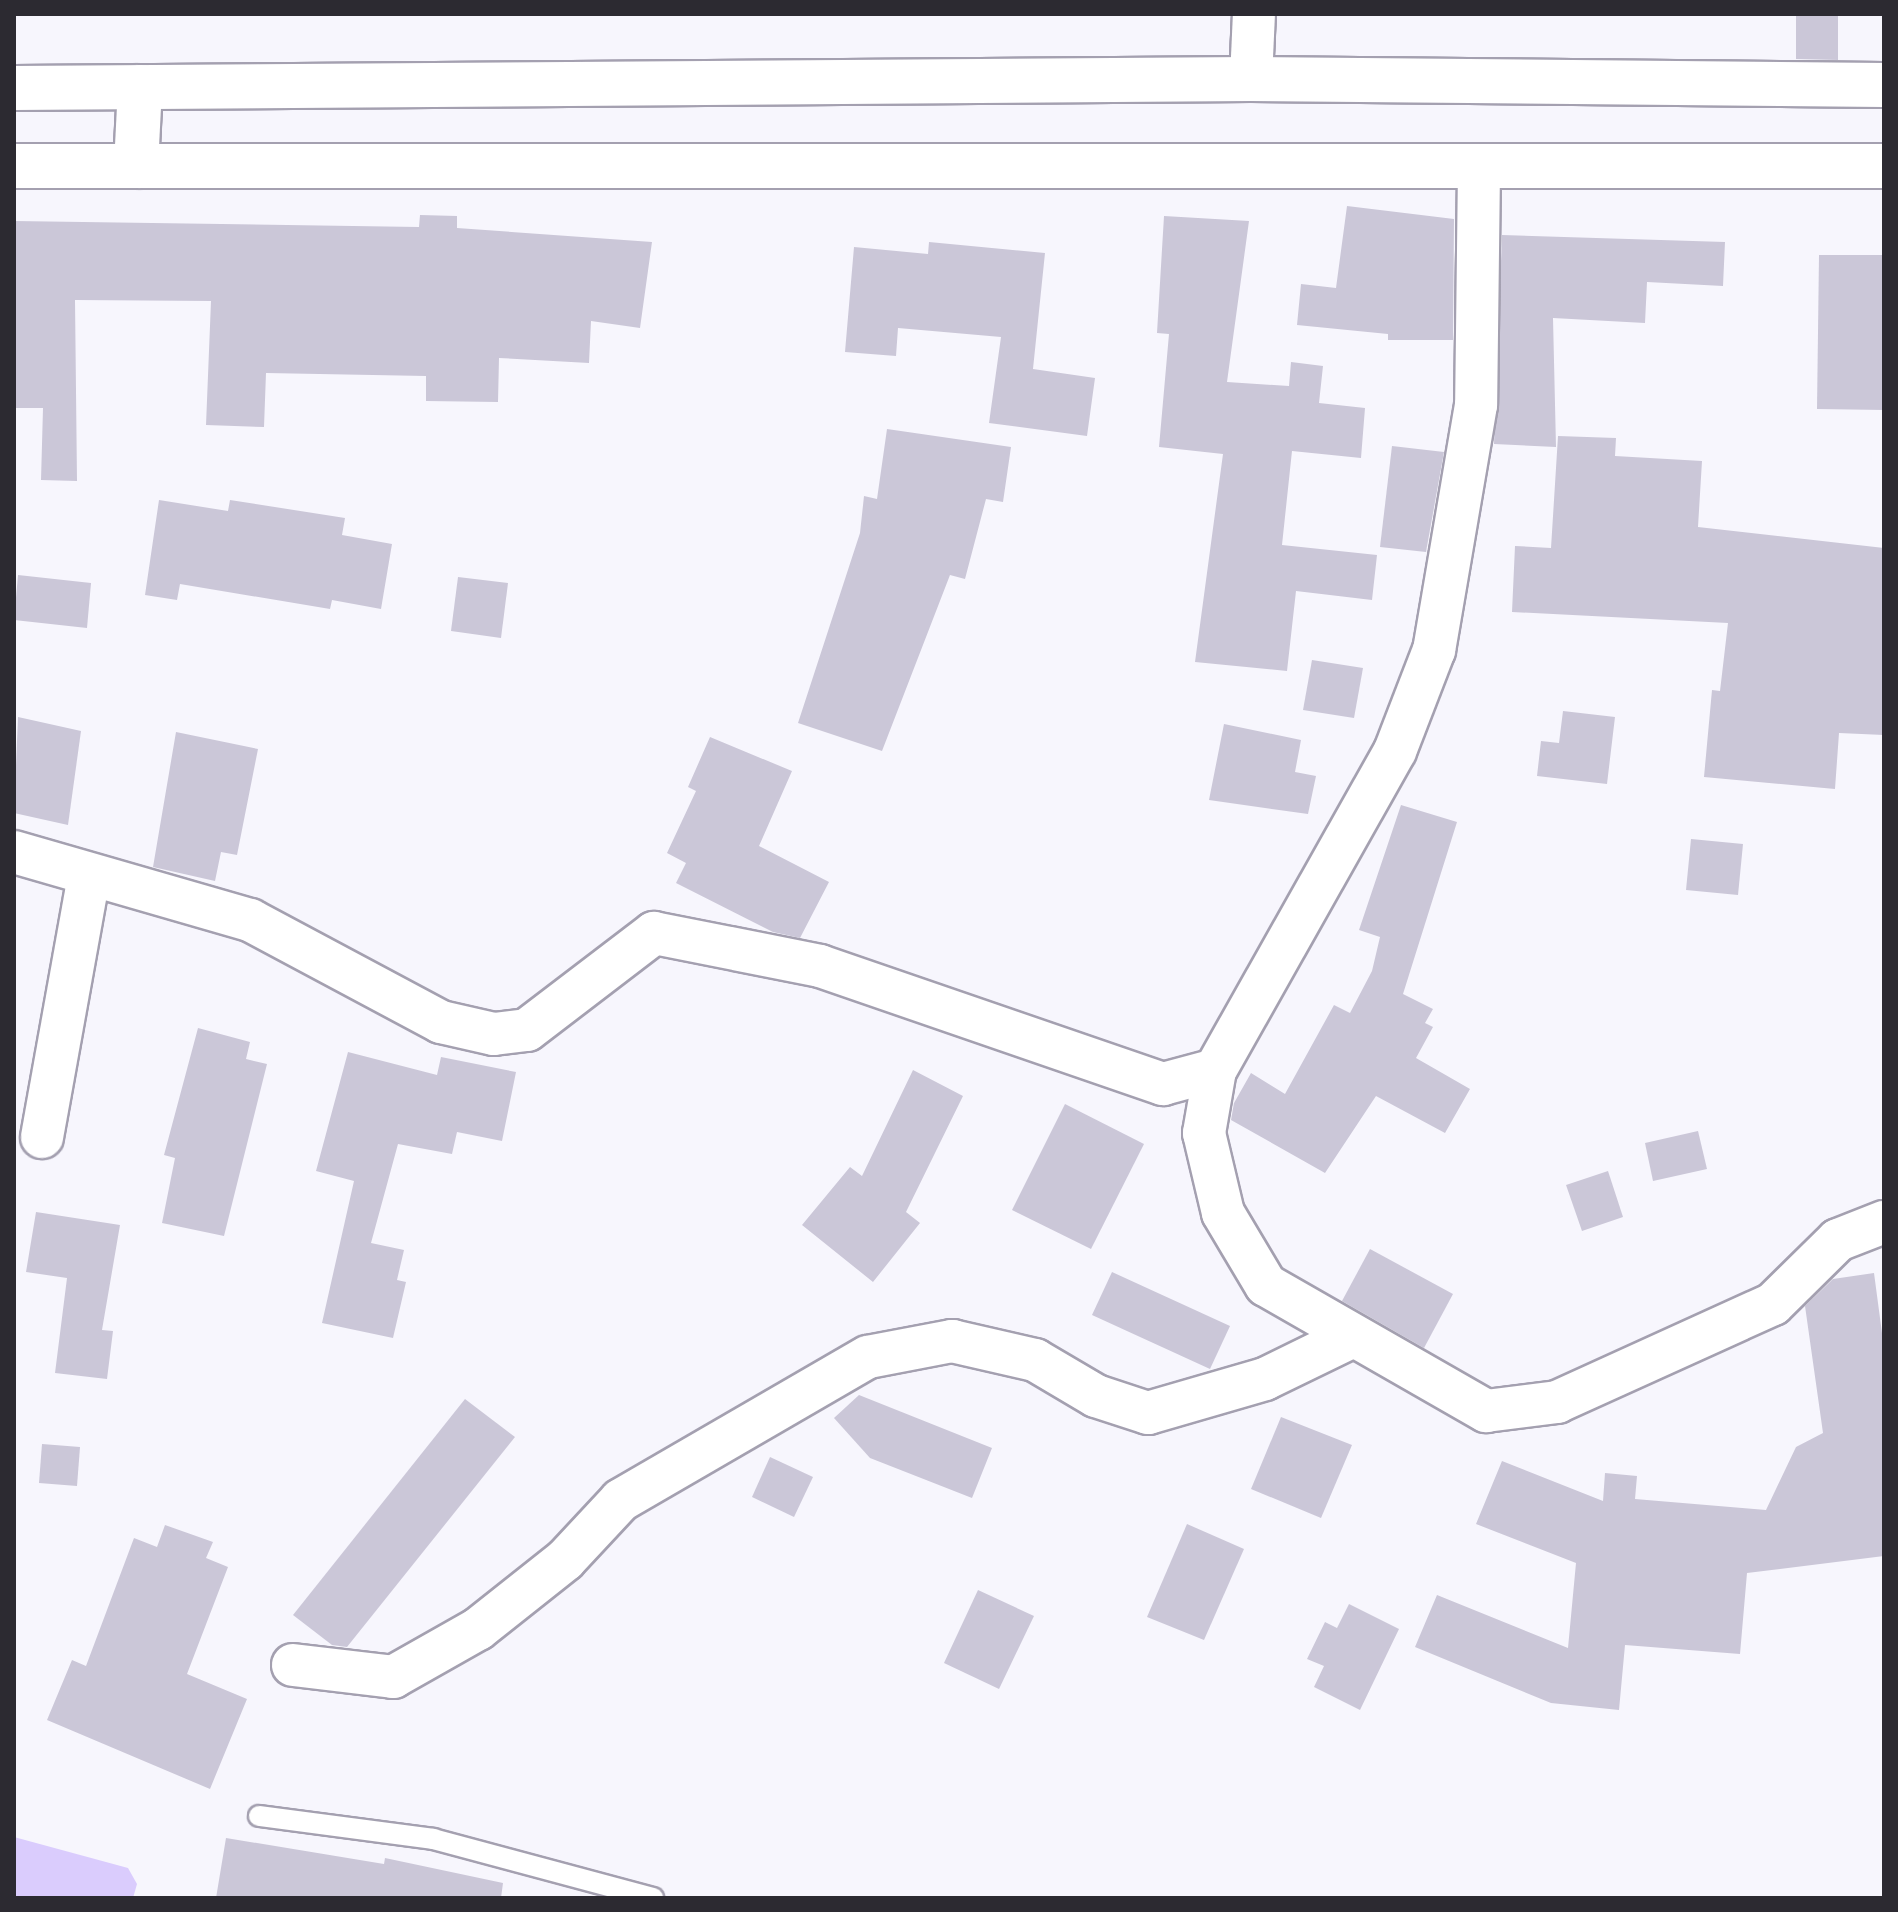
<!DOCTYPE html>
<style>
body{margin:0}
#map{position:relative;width:1898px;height:1912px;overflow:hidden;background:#f7f6fd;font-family:"Space Grotesk",sans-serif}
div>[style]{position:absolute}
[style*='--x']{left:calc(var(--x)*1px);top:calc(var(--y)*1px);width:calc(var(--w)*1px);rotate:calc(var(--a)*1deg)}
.water>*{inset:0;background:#daccfd}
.building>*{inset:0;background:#cbc7d8}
.roads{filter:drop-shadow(2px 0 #a4a0b0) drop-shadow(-2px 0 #a4a0b0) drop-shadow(0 2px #a4a0b0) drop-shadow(0 -2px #a4a0b0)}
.lane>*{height:20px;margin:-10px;padding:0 10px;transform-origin:10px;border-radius:10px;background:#fff}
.street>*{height:42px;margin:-21px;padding:0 21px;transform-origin:21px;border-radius:21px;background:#fff}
.highway>*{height:44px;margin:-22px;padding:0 22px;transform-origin:22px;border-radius:22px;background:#fff}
span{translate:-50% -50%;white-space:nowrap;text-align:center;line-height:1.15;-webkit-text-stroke:7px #fff;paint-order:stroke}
.frame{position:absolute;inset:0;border:16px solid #2c2a31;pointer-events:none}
</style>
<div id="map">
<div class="water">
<div style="clip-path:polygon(14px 1837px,128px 1868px,137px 1884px,133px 1898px,14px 1898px)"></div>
</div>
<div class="building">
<div style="clip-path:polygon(1796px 14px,1838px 14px,1838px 60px,1796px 59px)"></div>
<div style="clip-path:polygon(1347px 206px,1454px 219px,1453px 340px,1388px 340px,1388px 334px,1297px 325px,1301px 284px,1336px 288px)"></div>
<div style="clip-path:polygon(420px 215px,457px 216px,457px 228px,652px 242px,640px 328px,591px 321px,589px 363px,499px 358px,498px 402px,426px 401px,426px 376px,266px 373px,264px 427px,206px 425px,211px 301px,75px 300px,77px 481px,41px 480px,43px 408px,14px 408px,14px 221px,419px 227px)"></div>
<div style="clip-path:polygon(1164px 216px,1249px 221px,1227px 382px,1289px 386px,1291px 362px,1323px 366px,1319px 403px,1365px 408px,1361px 458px,1292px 451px,1282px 545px,1377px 555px,1372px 600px,1296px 591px,1287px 671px,1195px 662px,1223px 454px,1159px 447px,1169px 334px,1157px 333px)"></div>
<div style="clip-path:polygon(1502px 235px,1725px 242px,1723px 286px,1647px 282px,1645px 323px,1553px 318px,1556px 447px,1494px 444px)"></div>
<div style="clip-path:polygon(929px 242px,1045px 253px,1033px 369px,1095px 378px,1087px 436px,989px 423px,1001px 337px,898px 328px,896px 356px,845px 352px,854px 247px,928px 254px)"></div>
<div style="clip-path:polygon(1819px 255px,1884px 255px,1884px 410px,1817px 409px)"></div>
<div style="clip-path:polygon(887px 429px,1011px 447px,1003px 502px,986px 499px,965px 579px,950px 575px,882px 751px,798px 723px,860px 533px,864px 496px,877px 499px)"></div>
<div style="clip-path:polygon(1558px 436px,1616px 438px,1615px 456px,1702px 461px,1698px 527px,1884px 548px,1884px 735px,1839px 733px,1835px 789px,1704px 777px,1712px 690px,1720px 691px,1728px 623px,1512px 612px,1515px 546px,1551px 548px)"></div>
<div style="clip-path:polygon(1392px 446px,1444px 452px,1426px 552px,1380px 547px)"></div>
<div style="clip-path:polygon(159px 500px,228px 511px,230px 500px,345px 518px,342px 535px,392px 544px,381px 609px,332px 600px,330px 609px,180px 584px,177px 600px,145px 595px)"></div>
<div style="clip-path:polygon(18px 575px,91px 583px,87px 628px,14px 620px)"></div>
<div style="clip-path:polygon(458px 577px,508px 583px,501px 638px,451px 631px)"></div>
<div style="clip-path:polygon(1312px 660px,1363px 668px,1354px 718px,1303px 710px)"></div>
<div style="clip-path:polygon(1563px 711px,1615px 717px,1607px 784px,1537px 776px,1541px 741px,1559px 743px)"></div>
<div style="clip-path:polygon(18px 717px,81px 731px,68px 825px,14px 813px)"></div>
<div style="clip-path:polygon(1224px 724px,1301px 740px,1295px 772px,1316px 776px,1308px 814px,1209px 800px)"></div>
<div style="clip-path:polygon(176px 732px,258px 749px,237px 855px,221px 852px,215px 881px,153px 867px)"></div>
<div style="clip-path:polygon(710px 737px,792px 771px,759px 846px,829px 882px,800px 938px,773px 932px,676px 883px,686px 863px,667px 853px,696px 791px,688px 787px)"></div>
<div style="clip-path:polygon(1401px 805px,1457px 822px,1403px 994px,1433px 1009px,1425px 1023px,1433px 1027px,1416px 1058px,1470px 1089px,1445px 1133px,1376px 1096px,1325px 1173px,1231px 1120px,1234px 1103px,1251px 1073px,1285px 1094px,1334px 1005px,1350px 1013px,1372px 971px,1380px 937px,1359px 930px)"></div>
<div style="clip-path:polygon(1691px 839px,1743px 844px,1738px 895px,1686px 890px)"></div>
<div style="clip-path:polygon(198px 1028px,250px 1042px,246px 1059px,267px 1064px,224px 1236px,162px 1223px,175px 1158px,164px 1155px)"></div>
<div style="clip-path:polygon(348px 1052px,437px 1075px,441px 1057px,516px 1072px,502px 1141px,457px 1132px,452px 1154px,398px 1144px,371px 1243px,404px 1250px,397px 1280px,406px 1282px,393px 1338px,322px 1323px,354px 1181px,316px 1171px)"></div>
<div style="clip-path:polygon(913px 1070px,963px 1096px,906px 1212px,920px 1223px,873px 1282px,802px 1225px,850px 1167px,862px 1176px)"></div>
<div style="clip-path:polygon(1065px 1104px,1144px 1144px,1091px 1249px,1012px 1210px)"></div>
<div style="clip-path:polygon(1698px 1131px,1707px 1169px,1653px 1181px,1645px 1143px)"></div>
<div style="clip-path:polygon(1608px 1171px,1623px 1217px,1582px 1231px,1566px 1185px)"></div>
<div style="clip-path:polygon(36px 1212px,120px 1225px,102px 1330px,113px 1331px,107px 1379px,55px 1373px,67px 1278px,26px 1272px)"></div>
<div style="clip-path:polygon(1370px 1249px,1453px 1294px,1424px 1348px,1342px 1301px)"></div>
<div style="clip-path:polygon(1112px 1272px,1230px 1326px,1210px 1369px,1092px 1315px)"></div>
<div style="clip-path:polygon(1874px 1273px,1884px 1348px,1884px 1556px,1747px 1573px,1740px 1654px,1625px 1645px,1619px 1710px,1551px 1703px,1415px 1647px,1437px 1595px,1568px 1648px,1576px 1563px,1476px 1524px,1502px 1461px,1603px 1501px,1605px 1473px,1637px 1476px,1635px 1499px,1766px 1510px,1796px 1447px,1823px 1433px,1805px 1306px,1833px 1279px)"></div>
<div style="clip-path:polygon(859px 1395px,992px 1448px,972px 1498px,870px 1458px,834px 1418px)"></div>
<div style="clip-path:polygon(465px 1399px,515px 1437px,347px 1647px,332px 1645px,293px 1615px)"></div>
<div style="clip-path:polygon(1281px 1417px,1352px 1445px,1321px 1518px,1251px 1489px)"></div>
<div style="clip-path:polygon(42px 1444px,80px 1447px,77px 1486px,39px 1483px)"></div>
<div style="clip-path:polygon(770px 1457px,813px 1477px,794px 1517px,752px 1497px)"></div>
<div style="clip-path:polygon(1187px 1524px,1244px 1549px,1204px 1640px,1147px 1617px)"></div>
<div style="clip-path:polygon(165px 1525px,213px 1542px,206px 1558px,228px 1567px,187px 1674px,247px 1699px,210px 1789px,47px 1720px,72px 1660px,86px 1666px,134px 1538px,157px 1547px)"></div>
<div style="clip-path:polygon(978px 1590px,1034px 1616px,999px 1689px,944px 1663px)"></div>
<div style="clip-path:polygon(1349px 1604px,1399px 1629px,1360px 1710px,1314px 1687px,1324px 1666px,1307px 1659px,1325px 1622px,1337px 1628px)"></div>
<div style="clip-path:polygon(226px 1838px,384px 1864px,385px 1858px,503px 1883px,501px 1898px,216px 1898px)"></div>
</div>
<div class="roads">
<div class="lane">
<div style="--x:259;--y:1816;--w:176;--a:7.5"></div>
<div style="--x:433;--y:1839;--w:228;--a:15"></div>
</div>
<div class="street">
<div style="--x:1251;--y:79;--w:65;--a:-87.4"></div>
<div style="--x:1479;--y:169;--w:236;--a:90.7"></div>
<div style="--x:1476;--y:405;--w:249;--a:99.7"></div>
<div style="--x:1434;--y:650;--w:108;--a:111.1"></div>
<div style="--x:1395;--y:751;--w:366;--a:119.4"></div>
<div style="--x:1215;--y:1070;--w:64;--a:99.9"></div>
<div style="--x:1204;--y:1133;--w:82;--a:76.6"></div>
<div style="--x:1223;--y:1213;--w:84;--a:59.2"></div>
<div style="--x:1266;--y:1285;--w:254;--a:29.8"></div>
<div style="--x:1486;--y:1411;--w:72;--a:-7.2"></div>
<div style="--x:1557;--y:1402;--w:237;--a:-24.4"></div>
<div style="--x:1773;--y:1304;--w:91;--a:-44.6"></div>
<div style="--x:1838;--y:1240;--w:49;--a:-21.4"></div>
<div style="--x:14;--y:852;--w:246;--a:16.1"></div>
<div style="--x:250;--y:920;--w:217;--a:28.1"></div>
<div style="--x:441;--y:1022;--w:54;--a:12.8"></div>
<div style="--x:494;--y:1034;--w:33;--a:-7"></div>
<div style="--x:527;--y:1030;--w:160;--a:-37.4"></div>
<div style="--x:654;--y:933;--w:169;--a:11.2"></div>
<div style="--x:820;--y:966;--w:363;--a:19"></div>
<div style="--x:1163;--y:1084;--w:54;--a:-15.1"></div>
<div style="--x:42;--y:1137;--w:266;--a:-79.8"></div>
<div style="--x:293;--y:1665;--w:101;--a:6.8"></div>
<div style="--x:393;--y:1677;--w:98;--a:-29.5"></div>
<div style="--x:478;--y:1629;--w:111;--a:-38.4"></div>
<div style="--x:565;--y:1560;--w:82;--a:-47"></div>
<div style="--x:621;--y:1500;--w:285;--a:-30.1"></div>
<div style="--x:868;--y:1357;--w:86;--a:-10.8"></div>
<div style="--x:952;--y:1341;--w:85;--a:12.9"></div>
<div style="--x:1035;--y:1360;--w:71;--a:30.5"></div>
<div style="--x:1096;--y:1396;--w:55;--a:18.1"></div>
<div style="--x:1148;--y:1413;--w:122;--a:-16.2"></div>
<div style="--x:1265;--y:1379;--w:93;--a:-26"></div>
</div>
<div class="highway">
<div style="--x:14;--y:88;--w:1237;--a:-0.42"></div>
<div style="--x:1251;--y:79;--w:633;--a:0.54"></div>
<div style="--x:14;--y:166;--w:1870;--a:0"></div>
<div style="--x:136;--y:166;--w:79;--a:-87.1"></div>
</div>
</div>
<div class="frame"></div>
</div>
